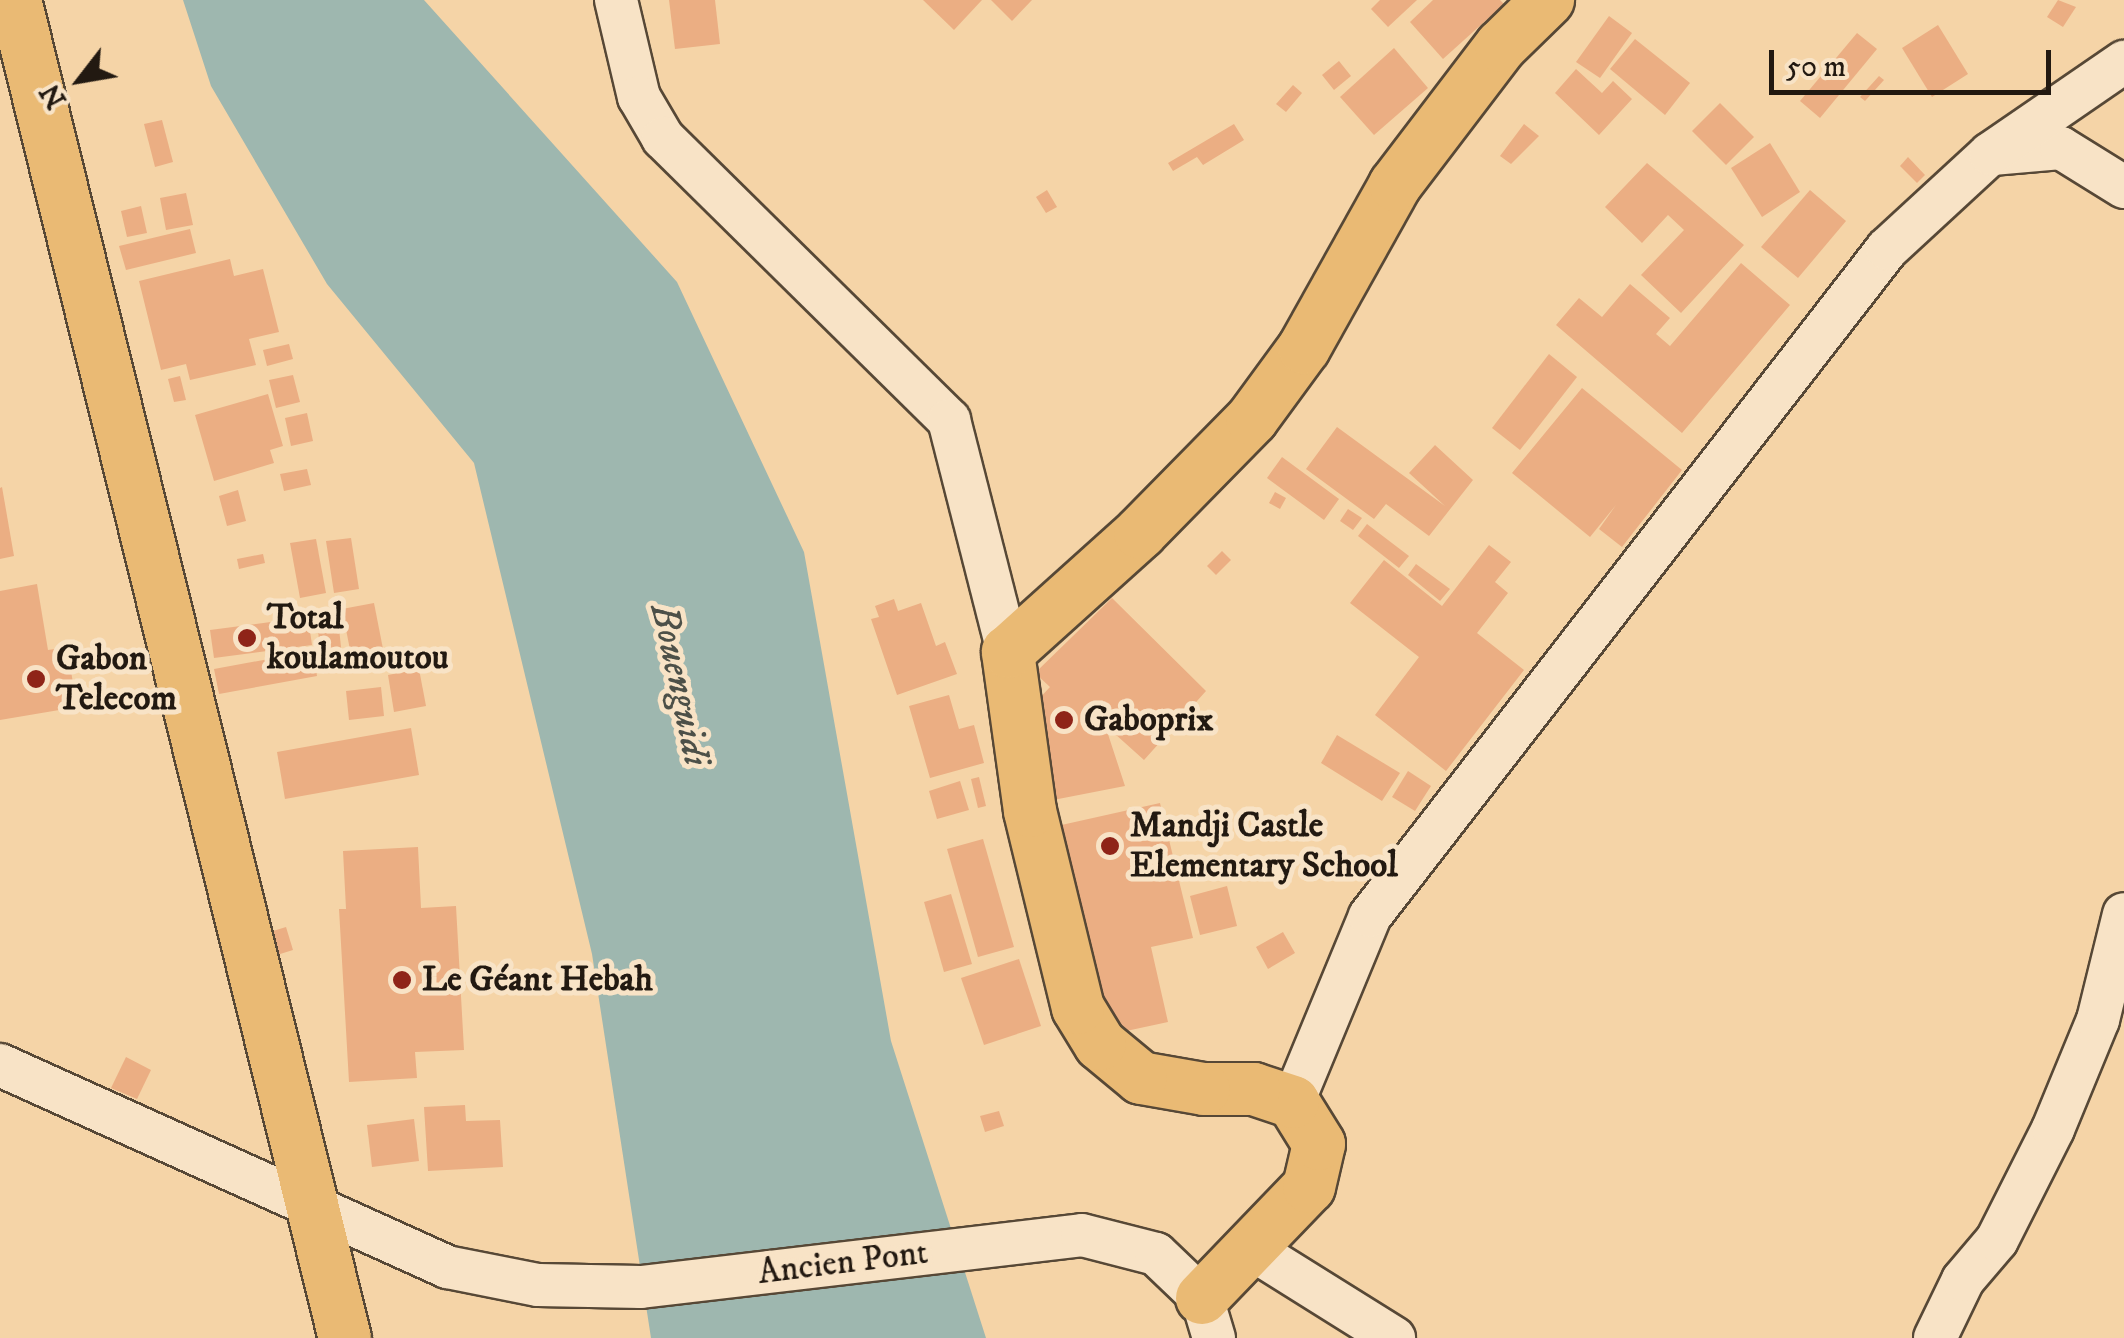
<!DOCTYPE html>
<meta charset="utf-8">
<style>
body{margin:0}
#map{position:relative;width:2124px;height:1338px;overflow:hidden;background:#f5d4a7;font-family:"IM FELL DW Pica",serif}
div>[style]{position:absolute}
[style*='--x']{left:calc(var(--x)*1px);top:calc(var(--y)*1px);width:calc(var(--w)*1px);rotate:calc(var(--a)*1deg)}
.water>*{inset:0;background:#9eb7af}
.building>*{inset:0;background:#ebae83}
.roads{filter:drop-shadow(2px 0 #574836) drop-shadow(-2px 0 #574836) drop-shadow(0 2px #574836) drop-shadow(0 -2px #574836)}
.minor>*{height:42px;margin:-21px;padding:0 21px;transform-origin:21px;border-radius:21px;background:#f8e3c6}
.major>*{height:52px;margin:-26px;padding:0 26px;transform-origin:26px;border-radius:26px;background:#eaba74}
.dots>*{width:28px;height:28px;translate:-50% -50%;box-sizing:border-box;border:5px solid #f8e3c6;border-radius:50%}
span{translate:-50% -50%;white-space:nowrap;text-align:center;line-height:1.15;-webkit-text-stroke:10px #f8e3c6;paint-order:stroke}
.poi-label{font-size:35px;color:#221911;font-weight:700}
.left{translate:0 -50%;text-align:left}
.street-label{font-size:35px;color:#221911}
.water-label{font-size:38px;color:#4d5048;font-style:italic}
.north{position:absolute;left:30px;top:30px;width:100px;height:100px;-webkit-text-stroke:8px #f8e3c6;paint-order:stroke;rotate:239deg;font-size:28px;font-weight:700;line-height:40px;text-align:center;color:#221911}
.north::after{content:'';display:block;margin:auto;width:35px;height:45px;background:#221911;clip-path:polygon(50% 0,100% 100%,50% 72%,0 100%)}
.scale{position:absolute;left:1769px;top:50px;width:282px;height:45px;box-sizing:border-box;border:5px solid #221911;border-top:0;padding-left:12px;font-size:30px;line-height:35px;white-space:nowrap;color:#221911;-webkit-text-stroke:8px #f8e3c6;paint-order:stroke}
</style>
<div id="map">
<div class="water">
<div style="clip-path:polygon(183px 0,424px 0,677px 282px,804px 552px,891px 1041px,986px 1338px,651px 1338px,592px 954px,474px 463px,327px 284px,211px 86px)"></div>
</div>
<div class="building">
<div style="clip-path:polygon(669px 0,715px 0,720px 44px,675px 49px)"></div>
<div style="clip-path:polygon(923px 0,982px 0,954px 30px)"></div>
<div style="clip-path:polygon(991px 0,1032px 0,1012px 21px)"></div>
<div style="clip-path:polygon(1380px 0,1417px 0,1388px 27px,1371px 9px)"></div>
<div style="clip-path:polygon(1433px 0,1500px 0,1504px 4px,1443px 59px,1410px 22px)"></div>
<div style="clip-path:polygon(2058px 0,2076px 7px,2063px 27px,2047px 17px)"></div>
<div style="clip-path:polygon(1609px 16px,1632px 33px,1600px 78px,1576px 62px)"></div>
<div style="clip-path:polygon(1938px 25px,1968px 74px,1932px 97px,1902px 48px)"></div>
<div style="clip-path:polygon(1857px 33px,1877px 49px,1820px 118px,1800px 101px)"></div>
<div style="clip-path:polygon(1635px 39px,1690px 83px,1665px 115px,1610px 69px)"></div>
<div style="clip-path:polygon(1394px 48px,1428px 88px,1374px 135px,1340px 97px)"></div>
<div style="clip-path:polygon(1339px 61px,1351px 76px,1334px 90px,1322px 75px)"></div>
<div style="clip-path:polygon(1576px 69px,1602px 93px,1613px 81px,1632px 99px,1599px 135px,1555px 93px)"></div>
<div style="clip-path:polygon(1879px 76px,1884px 80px,1865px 101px,1860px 97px)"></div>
<div style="clip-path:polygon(1293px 85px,1302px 93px,1286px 112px,1276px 104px)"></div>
<div style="clip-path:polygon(1720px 103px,1754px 137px,1726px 165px,1692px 131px)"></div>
<div style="clip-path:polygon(162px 120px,173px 162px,155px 167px,144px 124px)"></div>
<div style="clip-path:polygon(1234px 124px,1244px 140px,1203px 165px,1197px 157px,1173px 171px,1168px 163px)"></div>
<div style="clip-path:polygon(1524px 124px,1539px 136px,1511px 164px,1500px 156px)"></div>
<div style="clip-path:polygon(1770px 143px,1800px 192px,1762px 217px,1731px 168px)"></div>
<div style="clip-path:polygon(1908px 157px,1925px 175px,1917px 183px,1900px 166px)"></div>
<div style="clip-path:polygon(1647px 163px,1744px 245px,1681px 313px,1641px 275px,1684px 230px,1668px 215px,1642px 243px,1605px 207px)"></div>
<div style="clip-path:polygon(1047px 190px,1057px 207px,1046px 213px,1036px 197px)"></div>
<div style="clip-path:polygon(1810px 190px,1846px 221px,1798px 278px,1761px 247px)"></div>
<div style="clip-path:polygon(186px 193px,193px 225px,166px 230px,160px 198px)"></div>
<div style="clip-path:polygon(141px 206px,147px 233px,127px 237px,121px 211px)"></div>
<div style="clip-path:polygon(190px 229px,196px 253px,126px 270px,119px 246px)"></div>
<div style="clip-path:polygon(230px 259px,234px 276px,263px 269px,279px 332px,249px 339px,256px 365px,190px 380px,186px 364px,161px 370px,139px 281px)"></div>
<div style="clip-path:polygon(1741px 263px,1790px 305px,1682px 433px,1556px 325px,1579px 298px,1602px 317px,1630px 284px,1670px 318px,1656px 334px,1670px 346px)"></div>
<div style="clip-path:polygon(289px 344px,293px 359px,267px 366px,263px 350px)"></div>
<div style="clip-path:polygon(1549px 354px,1577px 377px,1520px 450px,1492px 428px)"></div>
<div style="clip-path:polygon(293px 375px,300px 402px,276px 408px,269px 380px)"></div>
<div style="clip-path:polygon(180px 376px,186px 400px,174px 402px,168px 379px)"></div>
<div style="clip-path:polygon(1582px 388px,1682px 470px,1622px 547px,1599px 529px,1616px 505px,1590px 537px,1512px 473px)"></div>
<div style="clip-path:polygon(268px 394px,283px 446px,270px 450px,274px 463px,214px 481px,195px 415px)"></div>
<div style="clip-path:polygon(307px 413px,313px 441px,291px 446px,285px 418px)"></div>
<div style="clip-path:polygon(1337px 427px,1445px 506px,1409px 473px,1435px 445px,1473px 480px,1429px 536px,1386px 504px,1374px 519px,1306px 469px)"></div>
<div style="clip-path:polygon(1282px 457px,1339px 499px,1324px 520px,1267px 478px)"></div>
<div style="clip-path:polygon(307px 469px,311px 485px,284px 491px,280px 474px)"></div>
<div style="clip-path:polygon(2px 487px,14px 556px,0 559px,0 488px)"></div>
<div style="clip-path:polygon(238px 490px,246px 521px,227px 526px,219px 496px)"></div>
<div style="clip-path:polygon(1275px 492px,1286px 498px,1280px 509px,1269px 503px)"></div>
<div style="clip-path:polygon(1348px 509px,1362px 518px,1353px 530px,1340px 521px)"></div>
<div style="clip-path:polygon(1367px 524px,1409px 556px,1399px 568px,1358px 536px)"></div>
<div style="clip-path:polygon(351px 538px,359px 589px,334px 593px,326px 541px)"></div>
<div style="clip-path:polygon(316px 539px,326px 593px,300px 598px,290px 543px)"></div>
<div style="clip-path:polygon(1489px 545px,1511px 562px,1495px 582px,1508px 593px,1477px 633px,1524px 670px,1446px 771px,1375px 715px,1419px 657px,1350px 603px,1384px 560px,1442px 606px)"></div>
<div style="clip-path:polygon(1222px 551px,1231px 560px,1216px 575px,1207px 566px)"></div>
<div style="clip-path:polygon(263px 554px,265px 563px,239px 569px,237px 559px)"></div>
<div style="clip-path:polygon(1416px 564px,1450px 589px,1440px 601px,1408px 575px)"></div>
<div style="clip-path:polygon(37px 584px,48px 650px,67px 647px,77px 707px,0 720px,0 591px)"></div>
<div style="clip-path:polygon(1112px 598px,1206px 691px,1144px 760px,1105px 725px,1125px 786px,1048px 801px,1018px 721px,1050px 687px,1035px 673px)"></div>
<div style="clip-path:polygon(894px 599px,898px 611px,921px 603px,936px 646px,945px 642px,957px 674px,897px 695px,871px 619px,879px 617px,875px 606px)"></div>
<div style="clip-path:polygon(374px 603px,384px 654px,352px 660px,342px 609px)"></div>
<div style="clip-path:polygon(337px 610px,342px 656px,321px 658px,316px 612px)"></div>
<div style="clip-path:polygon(308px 617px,312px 645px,214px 658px,210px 630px)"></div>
<div style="clip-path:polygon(312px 651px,317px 676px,219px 694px,214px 669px)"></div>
<div style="clip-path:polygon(419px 669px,426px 706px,394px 712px,388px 675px)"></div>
<div style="clip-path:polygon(381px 687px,384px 716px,349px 720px,346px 691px)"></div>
<div style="clip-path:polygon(949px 695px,959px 729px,974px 725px,984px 763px,930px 778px,909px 706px)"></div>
<div style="clip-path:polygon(411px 728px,419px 775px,285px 799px,277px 752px)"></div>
<div style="clip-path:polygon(1337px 735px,1400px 773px,1382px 801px,1321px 763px)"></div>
<div style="clip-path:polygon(1408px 771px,1431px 786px,1415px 811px,1392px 797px)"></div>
<div style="clip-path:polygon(979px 777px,986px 806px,978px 808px,971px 779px)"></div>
<div style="clip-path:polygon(960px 781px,969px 810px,937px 819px,929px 791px)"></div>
<div style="clip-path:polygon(1160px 803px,1193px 938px,1151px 947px,1168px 1022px,1103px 1036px,1057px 826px)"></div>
<div style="clip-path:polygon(983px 839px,1014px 947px,978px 957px,947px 849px)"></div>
<div style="clip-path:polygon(418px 847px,421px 908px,456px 906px,464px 1050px,415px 1052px,417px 1078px,349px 1082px,339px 909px,346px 909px,343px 851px)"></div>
<div style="clip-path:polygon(1227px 886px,1237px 926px,1200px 935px,1190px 896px)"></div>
<div style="clip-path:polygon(951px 894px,972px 964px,944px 972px,924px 902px)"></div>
<div style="clip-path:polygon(286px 927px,293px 950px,264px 959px,257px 936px)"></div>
<div style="clip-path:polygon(1283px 932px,1295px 953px,1268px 969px,1256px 947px)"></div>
<div style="clip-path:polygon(1019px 959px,1041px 1026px,984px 1045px,961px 978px)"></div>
<div style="clip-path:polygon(126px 1057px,151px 1070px,137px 1099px,111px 1088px)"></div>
<div style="clip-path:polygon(465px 1105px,466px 1121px,500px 1120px,503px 1167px,428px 1171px,424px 1107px)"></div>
<div style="clip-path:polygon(999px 1111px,1004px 1126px,985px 1132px,980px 1116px)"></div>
<div style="clip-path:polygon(414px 1119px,419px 1161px,372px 1167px,367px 1125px)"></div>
</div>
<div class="roads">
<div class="minor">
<div style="--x:616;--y:0;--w:100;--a:76.7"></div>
<div style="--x:639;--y:97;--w:48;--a:59.7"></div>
<div style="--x:663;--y:138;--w:402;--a:44.6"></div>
<div style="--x:949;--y:420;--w:239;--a:75.7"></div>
<div style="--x:1992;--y:154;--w:69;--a:-5"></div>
<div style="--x:2061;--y:148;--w:74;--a:31.8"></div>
<div style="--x:0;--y:1065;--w:491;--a:24.3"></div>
<div style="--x:447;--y:1267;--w:93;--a:11.2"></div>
<div style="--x:538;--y:1285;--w:103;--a:1.1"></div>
<div style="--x:641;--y:1287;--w:444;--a:-6.7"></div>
<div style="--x:1082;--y:1235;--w:76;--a:14.4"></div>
<div style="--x:1156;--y:1254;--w:64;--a:43.7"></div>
<div style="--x:1202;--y:1298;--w:42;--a:73.3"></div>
<div style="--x:1293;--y:1102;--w:201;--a:-67.5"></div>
<div style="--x:1370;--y:916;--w:844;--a:-52.22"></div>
<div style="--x:1887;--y:249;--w:140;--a:-42.7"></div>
<div style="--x:1990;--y:154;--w:163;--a:-34.5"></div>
<div style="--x:1250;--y:1248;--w:170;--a:32"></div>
<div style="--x:1935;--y:1338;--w:64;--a:-64.2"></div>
<div style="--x:1963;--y:1280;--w:52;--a:-49.6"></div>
<div style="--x:1997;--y:1240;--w:124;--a:-63.2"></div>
<div style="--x:2053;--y:1129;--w:118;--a:-67.6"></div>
<div style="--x:2098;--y:1020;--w:109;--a:-76.2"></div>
</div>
<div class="major">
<div style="--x:15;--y:0;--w:1378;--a:76.15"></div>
<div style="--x:1202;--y:1298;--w:154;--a:-46.1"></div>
<div style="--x:1309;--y:1187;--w:44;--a:-76.9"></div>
<div style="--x:1319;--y:1144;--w:49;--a:-121.8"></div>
<div style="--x:1293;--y:1102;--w:41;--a:-161.6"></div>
<div style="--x:1254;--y:1089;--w:50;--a:180"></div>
<div style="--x:1204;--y:1089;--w:64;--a:-170.1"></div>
<div style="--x:1141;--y:1078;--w:53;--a:-140.3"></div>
<div style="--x:1100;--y:1044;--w:42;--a:-121.4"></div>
<div style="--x:1078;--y:1008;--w:203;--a:-103.7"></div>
<div style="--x:1030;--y:811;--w:161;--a:-97.9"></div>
<div style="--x:1008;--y:652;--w:178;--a:-42"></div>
<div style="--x:1140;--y:533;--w:160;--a:-45.5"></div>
<div style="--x:1252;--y:419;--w:88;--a:-53.8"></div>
<div style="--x:1304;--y:348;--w:187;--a:-60.8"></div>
<div style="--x:1395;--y:185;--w:175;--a:-52.7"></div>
<div style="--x:1501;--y:46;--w:66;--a:-44.4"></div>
</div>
</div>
<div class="dots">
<div style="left:247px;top:638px;background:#8f2418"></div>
<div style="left:36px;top:679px;background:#8f2418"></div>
<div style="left:1064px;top:720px;background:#8f2418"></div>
<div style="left:1110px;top:846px;background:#8f2418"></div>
<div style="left:402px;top:980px;background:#8f2418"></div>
</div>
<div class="poi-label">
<span class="left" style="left:267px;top:638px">Total<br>koulamoutou</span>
<span class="left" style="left:56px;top:679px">Gabon<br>Telecom</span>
<span class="left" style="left:1084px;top:720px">Gaboprix</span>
<span class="left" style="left:1130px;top:846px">Mandji Castle<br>Elementary School</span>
<span class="left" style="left:422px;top:980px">Le Géant Hebah</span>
</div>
<div class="street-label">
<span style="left:843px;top:1263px;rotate:-7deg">Ancien Pont</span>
</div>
<div class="water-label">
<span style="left:679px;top:685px;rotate:78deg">Bouenguidi</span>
</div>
<div class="north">N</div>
<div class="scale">50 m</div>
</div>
